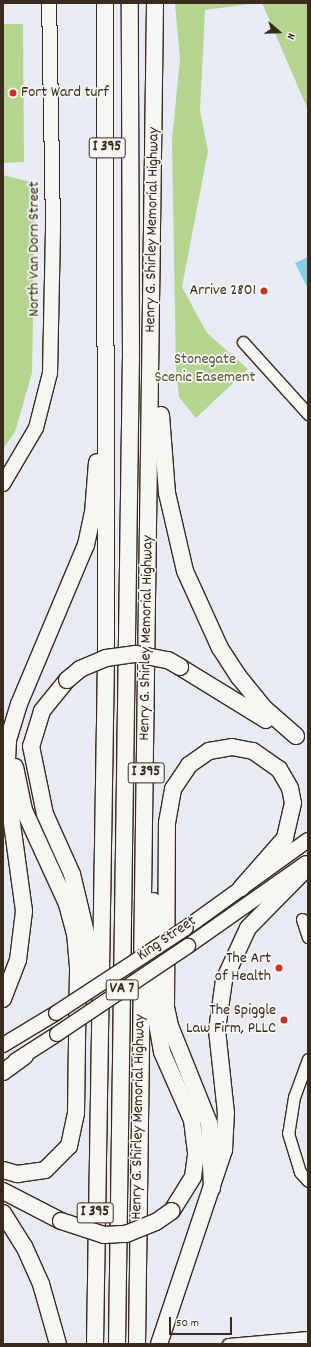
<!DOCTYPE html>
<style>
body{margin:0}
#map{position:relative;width:311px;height:1347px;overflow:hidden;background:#e9ebf4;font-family:Dekko,sans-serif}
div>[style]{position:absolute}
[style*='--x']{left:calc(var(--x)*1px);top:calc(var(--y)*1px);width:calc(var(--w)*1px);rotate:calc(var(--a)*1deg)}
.green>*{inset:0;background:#b4d58f}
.water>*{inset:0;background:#84d1e3}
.roads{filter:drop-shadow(1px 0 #3b2a1e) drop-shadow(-1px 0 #3b2a1e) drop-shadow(0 1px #3b2a1e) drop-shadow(0 -1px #3b2a1e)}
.minor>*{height:11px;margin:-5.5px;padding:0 5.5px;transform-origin:5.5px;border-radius:5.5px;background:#f6f6f2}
.major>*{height:14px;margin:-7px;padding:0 7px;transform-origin:7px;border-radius:7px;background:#f6f6f2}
.highway>*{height:16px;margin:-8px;padding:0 8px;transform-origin:8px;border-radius:8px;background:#f6f6f2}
.bridges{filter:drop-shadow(1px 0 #3b2a1e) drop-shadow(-1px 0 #3b2a1e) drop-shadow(0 1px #3b2a1e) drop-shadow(0 -1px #3b2a1e)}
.major-bridge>*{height:14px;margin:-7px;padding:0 7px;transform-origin:7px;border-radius:7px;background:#f6f6f2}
.highway-bridge>*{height:16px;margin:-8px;padding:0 8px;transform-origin:8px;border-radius:8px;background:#f6f6f2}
.dots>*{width:11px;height:11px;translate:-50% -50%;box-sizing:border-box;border:2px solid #f6f6f2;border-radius:50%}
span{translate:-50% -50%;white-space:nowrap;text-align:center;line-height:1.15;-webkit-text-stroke:3.5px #f6f6f2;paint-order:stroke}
.shield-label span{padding:1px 3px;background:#f6f6f2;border:1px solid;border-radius:3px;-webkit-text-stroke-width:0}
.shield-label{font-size:15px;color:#3b2a1e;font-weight:700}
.poi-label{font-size:16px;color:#3b2a1e}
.left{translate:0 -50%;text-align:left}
.right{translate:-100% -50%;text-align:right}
.street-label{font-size:16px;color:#3b2a1e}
.park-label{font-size:16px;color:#59553a}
.frame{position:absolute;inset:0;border:4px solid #3b2a1e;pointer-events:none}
.north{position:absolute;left:259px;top:12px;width:40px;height:40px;-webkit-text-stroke:3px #f6f6f2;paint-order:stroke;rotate:110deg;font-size:11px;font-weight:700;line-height:16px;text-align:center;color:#3b2a1e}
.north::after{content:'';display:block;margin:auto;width:14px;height:18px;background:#3b2a1e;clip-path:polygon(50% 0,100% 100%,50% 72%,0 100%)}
.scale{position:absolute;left:169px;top:1317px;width:63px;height:18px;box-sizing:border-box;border:2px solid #3b2a1e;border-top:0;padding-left:5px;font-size:12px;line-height:14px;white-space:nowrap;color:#3b2a1e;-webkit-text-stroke:3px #f6f6f2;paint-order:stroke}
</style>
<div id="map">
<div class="green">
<div style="clip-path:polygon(175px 3px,258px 3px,205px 10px,200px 111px,208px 151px,182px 287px,207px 333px,248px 369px,196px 418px,179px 397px,176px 369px,172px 140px,180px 59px)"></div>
<div style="clip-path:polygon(262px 3px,308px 3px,308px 108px,305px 103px)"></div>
<div style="clip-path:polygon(3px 24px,23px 24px,24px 162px,3px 163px)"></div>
<div style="clip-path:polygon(3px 175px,34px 183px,35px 208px,32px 373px,15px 432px,3px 449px)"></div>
</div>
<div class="water">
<div style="clip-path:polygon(308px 257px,308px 289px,295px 263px)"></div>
</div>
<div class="roads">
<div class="minor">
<div style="--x:243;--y:342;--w:97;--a:47.9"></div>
<div style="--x:302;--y:919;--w:19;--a:72"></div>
<div style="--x:308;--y:1059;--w:40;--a:110.2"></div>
<div style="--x:294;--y:1097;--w:36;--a:99"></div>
<div style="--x:288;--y:1133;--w:41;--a:72.9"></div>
<div style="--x:300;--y:1172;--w:12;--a:48"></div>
<div style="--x:228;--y:1344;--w:80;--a:-5"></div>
</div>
<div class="major">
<div style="--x:3;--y:484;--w:65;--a:-59.5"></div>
<div style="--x:36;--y:428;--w:57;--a:-75.7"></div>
<div style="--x:50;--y:373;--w:147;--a:-88.8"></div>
<div style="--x:53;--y:226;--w:223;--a:-91"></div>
<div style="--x:186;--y:928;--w:150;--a:-35.8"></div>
<div style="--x:188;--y:946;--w:144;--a:-35.1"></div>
<div style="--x:3;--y:1045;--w:62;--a:-31.1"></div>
<div style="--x:15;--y:1061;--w:50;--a:-32.7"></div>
</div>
<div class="highway">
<div style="--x:161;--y:415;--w:78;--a:85.6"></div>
<div style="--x:167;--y:493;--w:80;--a:77"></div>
<div style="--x:185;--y:571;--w:85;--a:65.6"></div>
<div style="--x:220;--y:648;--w:35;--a:57"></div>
<div style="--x:239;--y:677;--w:38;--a:51"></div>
<div style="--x:263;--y:707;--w:44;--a:41.3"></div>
<div style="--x:180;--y:667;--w:101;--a:31.6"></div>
<div style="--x:67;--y:680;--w:40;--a:129"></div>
<div style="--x:42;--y:711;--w:37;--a:107"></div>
<div style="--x:31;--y:746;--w:69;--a:78.4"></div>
<div style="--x:45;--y:814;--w:66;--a:65.8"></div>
<div style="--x:72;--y:874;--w:65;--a:76.6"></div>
<div style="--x:87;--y:937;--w:42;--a:85.9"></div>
<div style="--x:153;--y:901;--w:99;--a:90"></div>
<div style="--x:153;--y:1000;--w:53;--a:80.2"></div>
<div style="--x:162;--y:1052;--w:74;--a:66.2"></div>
<div style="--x:192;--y:1120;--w:35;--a:83"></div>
<div style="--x:196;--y:1155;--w:22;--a:98"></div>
<div style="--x:193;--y:1177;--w:40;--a:122"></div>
<div style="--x:3;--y:999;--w:42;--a:-69"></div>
<div style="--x:18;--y:960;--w:49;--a:-83"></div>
<div style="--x:24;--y:911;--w:133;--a:-97.8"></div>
<div style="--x:6;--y:779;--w:39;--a:-87"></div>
<div style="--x:8;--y:740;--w:38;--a:-73"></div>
<div style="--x:19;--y:704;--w:173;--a:-67.2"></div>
<div style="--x:86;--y:545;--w:33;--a:-78"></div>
<div style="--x:93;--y:513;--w:51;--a:-85.5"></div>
<div style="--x:3;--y:1072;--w:27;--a:-36"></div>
<div style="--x:3;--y:1170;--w:15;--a:16"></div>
<div style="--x:17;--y:1174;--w:28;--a:-8"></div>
<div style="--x:45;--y:1170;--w:34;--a:-45"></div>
<div style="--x:69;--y:1146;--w:34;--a:-78"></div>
<div style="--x:76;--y:1113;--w:146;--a:-89.2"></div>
<div style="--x:78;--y:967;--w:33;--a:-95"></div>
<div style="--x:75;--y:934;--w:31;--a:-105"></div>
<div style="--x:67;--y:904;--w:103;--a:-114.6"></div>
<div style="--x:24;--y:810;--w:44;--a:-101.8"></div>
<div style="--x:212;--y:1188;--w:65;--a:-92.6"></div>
<div style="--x:209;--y:1123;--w:105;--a:-111.9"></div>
<div style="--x:170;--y:1026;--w:19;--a:-102"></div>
<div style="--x:166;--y:1007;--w:184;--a:-89.7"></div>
<div style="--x:167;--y:823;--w:35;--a:-80"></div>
<div style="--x:173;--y:789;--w:29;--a:-56"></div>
<div style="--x:189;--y:765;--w:24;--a:-35"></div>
<div style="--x:209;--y:751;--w:23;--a:-10"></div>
<div style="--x:232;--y:747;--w:21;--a:11"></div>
<div style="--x:253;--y:751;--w:32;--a:35"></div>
<div style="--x:279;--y:769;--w:22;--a:60"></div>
<div style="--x:290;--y:788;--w:15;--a:79"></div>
<div style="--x:293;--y:803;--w:36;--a:103"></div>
<div style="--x:285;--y:838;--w:67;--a:131.3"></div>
<div style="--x:3;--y:1191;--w:65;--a:27.3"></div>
<div style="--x:3;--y:1213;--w:39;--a:58"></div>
<div style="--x:24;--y:1246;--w:42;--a:65.9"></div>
<div style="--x:41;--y:1284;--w:62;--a:74.2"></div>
<div style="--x:95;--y:1344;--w:686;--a:-89.08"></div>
<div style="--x:106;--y:658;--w:655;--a:-90.09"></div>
<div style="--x:117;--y:1344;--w:986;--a:-89.19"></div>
<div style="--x:131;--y:358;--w:355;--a:-90.2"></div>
<div style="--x:137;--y:1344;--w:1341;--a:-89.23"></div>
<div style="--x:159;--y:1344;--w:205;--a:-71.5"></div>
<div style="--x:224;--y:1150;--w:37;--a:-87"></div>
<div style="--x:226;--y:1113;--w:83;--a:-96.2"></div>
<div style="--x:217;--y:1030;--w:50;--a:-82"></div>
<div style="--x:224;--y:980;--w:57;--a:-65.2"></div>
<div style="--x:248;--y:928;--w:86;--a:-45.5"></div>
</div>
</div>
<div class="bridges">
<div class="major-bridge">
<div style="--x:56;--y:1013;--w:155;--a:-33.2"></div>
<div style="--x:57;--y:1034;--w:158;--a:-33.9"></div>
</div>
<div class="highway-bridge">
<div style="--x:67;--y:680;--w:17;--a:-40"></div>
<div style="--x:80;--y:669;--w:28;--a:-23"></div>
<div style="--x:106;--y:658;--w:30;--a:-8"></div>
<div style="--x:136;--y:654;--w:33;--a:11"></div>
<div style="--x:168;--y:660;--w:14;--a:30"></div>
<div style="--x:61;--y:1221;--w:45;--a:18"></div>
<div style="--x:104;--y:1235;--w:22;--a:-3"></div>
<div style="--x:126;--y:1234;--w:32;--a:-22"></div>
<div style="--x:156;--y:1222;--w:19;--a:-35"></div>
</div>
</div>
<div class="dots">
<div style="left:13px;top:93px;background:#c8321e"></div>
<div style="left:264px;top:291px;background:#c8321e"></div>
<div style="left:279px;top:968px;background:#c8321e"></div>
<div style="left:284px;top:1020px;background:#c8321e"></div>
</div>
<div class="shield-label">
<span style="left:107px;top:148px">I 395</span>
<span style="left:146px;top:773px">I 395</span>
<span style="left:122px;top:990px">VA 7</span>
<span style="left:95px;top:1213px">I 395</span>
</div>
<div class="poi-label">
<span class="left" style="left:21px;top:93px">Fort Ward turf</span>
<span class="right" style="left:256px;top:291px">Arrive 2801</span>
<span class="right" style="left:271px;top:968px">The Art<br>of Health</span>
<span class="right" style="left:276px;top:1020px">The Spiggle<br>Law Firm, PLLC</span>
</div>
<div class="street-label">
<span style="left:153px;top:230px;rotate:-89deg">Henry G. Shirley Memorial Highway</span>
<span style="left:35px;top:249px;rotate:-90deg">North Van Dorn Street</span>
<span style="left:147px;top:638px;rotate:-89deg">Henry G. Shirley Memorial Highway</span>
<span style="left:167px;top:939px;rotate:-34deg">King Street</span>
<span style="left:139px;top:1117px;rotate:-89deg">Henry G. Shirley Memorial Highway</span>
</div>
<div class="park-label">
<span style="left:205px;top:369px">Stonegate<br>Scenic Easement</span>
</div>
<div class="frame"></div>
<div class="north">N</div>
<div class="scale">50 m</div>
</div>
